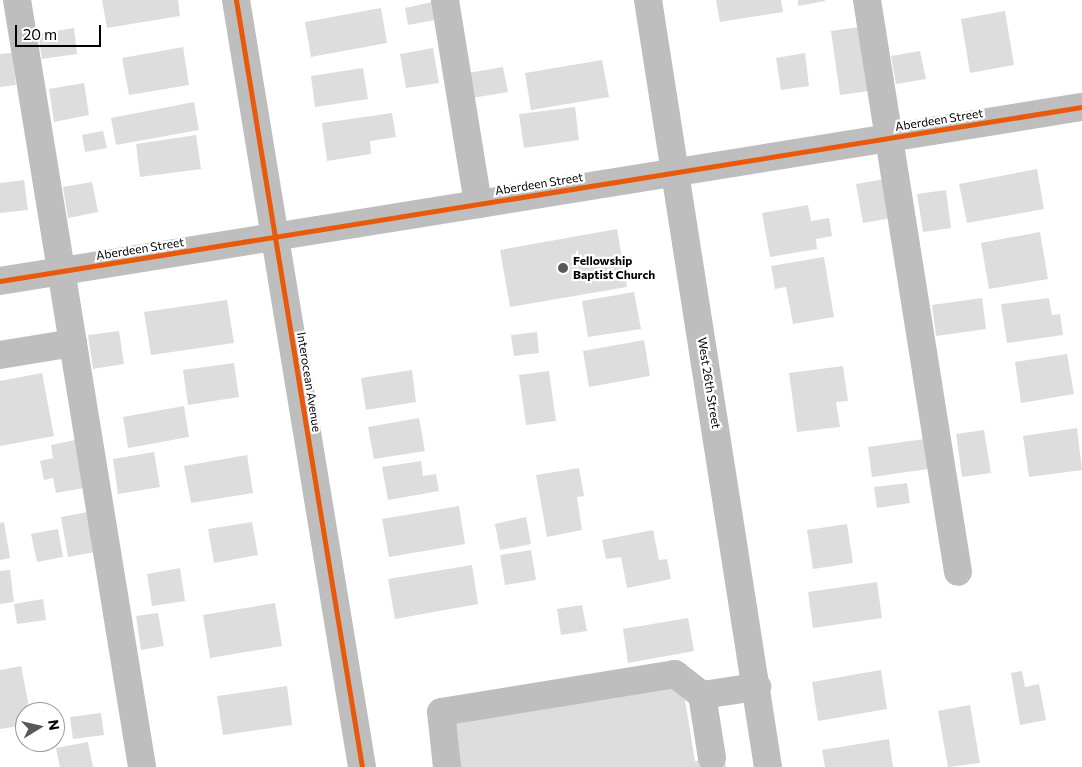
<!DOCTYPE html>
<style>
body{margin:0}
#map{position:relative;width:1082px;height:767px;overflow:hidden;background:#fff;font-family:Commissioner,sans-serif}
div>[style]{position:absolute}
[style*='--x']{left:calc(var(--x)*1px);top:calc(var(--y)*1px);width:calc(var(--w)*1px);rotate:calc(var(--a)*1deg)}
.building>*{inset:0;background:#ddd}
.minor>*{height:28px;margin:-14px;padding:0 14px;transform-origin:14px;border-radius:14px;background:#bebebe}
.cycleway>*{height:5px;margin:-2.5px;padding:0 2.5px;transform-origin:2.5px;border-radius:2.5px;background:#e8590c}
.dots>*{width:14px;height:14px;translate:-50% -50%;box-sizing:border-box;border:2px solid #fff;border-radius:50%}
span{translate:-50% -50%;white-space:nowrap;text-align:center;line-height:1.15;-webkit-text-stroke:4.5px #fff;paint-order:stroke}
.street-label{font-size:12px;color:#000}
.poi-label{font-size:12px;color:#000;font-weight:700}
.left{translate:0 -50%;text-align:left}
.north{position:absolute;left:15px;top:702px;width:50px;height:50px;box-sizing:border-box;background:#fff;border:1px solid #999;border-radius:50%;rotate:81deg;font-size:14px;font-weight:700;line-height:20px;text-align:center;color:#000}
.north::after{content:'';display:block;margin:auto;width:18px;height:22px;background:#595959;clip-path:polygon(50% 0,100% 100%,50% 72%,0 100%)}
.scale{position:absolute;left:15px;top:25px;width:86px;height:22px;box-sizing:border-box;border:2px solid #000;border-top:0;padding-left:6px;font-size:15px;line-height:18px;white-space:nowrap;color:#000;-webkit-text-stroke:4px #fff;paint-order:stroke}
</style>
<div id="map">
<div class="building">
<div style="clip-path:polygon(102px 0,178px 0,180px 16px,107px 28px)"></div>
<div style="clip-path:polygon(716px 0,781px 0,783px 12px,720px 22px)"></div>
<div style="clip-path:polygon(798px 0,825px 0,825px 1px,798px 6px)"></div>
<div style="clip-path:polygon(432px 2px,435px 20px,408px 25px,405px 8px)"></div>
<div style="clip-path:polygon(381px 8px,387px 43px,311px 57px,305px 22px)"></div>
<div style="clip-path:polygon(1005px 11px,1014px 65px,970px 73px,961px 19px)"></div>
<div style="clip-path:polygon(866px 26px,876px 90px,840px 95px,831px 31px)"></div>
<div style="clip-path:polygon(74px 28px,77px 54px,42px 59px,38px 34px)"></div>
<div style="clip-path:polygon(183px 47px,189px 85px,129px 95px,122px 58px)"></div>
<div style="clip-path:polygon(433px 48px,439px 83px,406px 88px,400px 54px)"></div>
<div style="clip-path:polygon(920px 51px,926px 79px,896px 84px,891px 56px)"></div>
<div style="clip-path:polygon(12px 53px,16px 85px,0 87px,0 54px)"></div>
<div style="clip-path:polygon(805px 53px,809px 86px,781px 90px,776px 58px)"></div>
<div style="clip-path:polygon(602px 60px,609px 97px,531px 110px,525px 73px)"></div>
<div style="clip-path:polygon(503px 67px,508px 92px,472px 98px,468px 73px)"></div>
<div style="clip-path:polygon(363px 68px,368px 99px,315px 107px,311px 76px)"></div>
<div style="clip-path:polygon(84px 83px,89px 115px,54px 122px,49px 89px)"></div>
<div style="clip-path:polygon(194px 102px,199px 130px,116px 145px,111px 118px)"></div>
<div style="clip-path:polygon(575px 107px,579px 140px,524px 148px,519px 114px)"></div>
<div style="clip-path:polygon(392px 113px,396px 137px,370px 141px,371px 154px,327px 161px,322px 123px)"></div>
<div style="clip-path:polygon(103px 131px,107px 148px,85px 152px,82px 135px)"></div>
<div style="clip-path:polygon(196px 135px,201px 169px,140px 177px,136px 144px)"></div>
<div style="clip-path:polygon(1037px 169px,1044px 209px,967px 223px,959px 184px)"></div>
<div style="clip-path:polygon(890px 178px,897px 217px,863px 223px,856px 184px)"></div>
<div style="clip-path:polygon(24px 180px,28px 210px,0 213px,0 183px)"></div>
<div style="clip-path:polygon(92px 182px,98px 212px,68px 218px,63px 187px)"></div>
<div style="clip-path:polygon(946px 190px,951px 228px,923px 232px,917px 194px)"></div>
<div style="clip-path:polygon(808px 205px,811px 221px,829px 218px,832px 236px,816px 239px,817px 249px,770px 257px,762px 213px)"></div>
<div style="clip-path:polygon(617px 229px,627px 287px,510px 307px,500px 250px)"></div>
<div style="clip-path:polygon(1040px 232px,1048px 279px,989px 289px,981px 243px)"></div>
<div style="clip-path:polygon(824px 257px,834px 317px,793px 324px,786px 287px,775px 289px,771px 266px)"></div>
<div style="clip-path:polygon(634px 292px,641px 329px,588px 337px,582px 301px)"></div>
<div style="clip-path:polygon(982px 298px,986px 329px,936px 336px,932px 305px)"></div>
<div style="clip-path:polygon(1049px 298px,1052px 315px,1060px 314px,1063px 335px,1007px 343px,1001px 304px)"></div>
<div style="clip-path:polygon(227px 300px,234px 343px,151px 355px,144px 312px)"></div>
<div style="clip-path:polygon(119px 331px,124px 364px,93px 369px,88px 335px)"></div>
<div style="clip-path:polygon(537px 332px,539px 353px,514px 356px,511px 335px)"></div>
<div style="clip-path:polygon(644px 340px,650px 376px,589px 387px,583px 351px)"></div>
<div style="clip-path:polygon(1067px 354px,1074px 394px,1021px 403px,1015px 362px)"></div>
<div style="clip-path:polygon(234px 363px,239px 397px,188px 405px,183px 370px)"></div>
<div style="clip-path:polygon(843px 366px,848px 401px,836px 402px,840px 427px,797px 432px,789px 373px)"></div>
<div style="clip-path:polygon(412px 370px,416px 402px,366px 410px,361px 378px)"></div>
<div style="clip-path:polygon(549px 371px,556px 421px,526px 425px,519px 375px)"></div>
<div style="clip-path:polygon(42px 373px,54px 436px,0 446px,0 381px)"></div>
<div style="clip-path:polygon(184px 406px,189px 437px,128px 448px,123px 417px)"></div>
<div style="clip-path:polygon(419px 418px,425px 451px,374px 459px,368px 427px)"></div>
<div style="clip-path:polygon(1077px 428px,1082px 470px,1029px 477px,1023px 436px)"></div>
<div style="clip-path:polygon(984px 430px,991px 473px,962px 477px,956px 434px)"></div>
<div style="clip-path:polygon(931px 438px,935px 468px,872px 477px,868px 447px)"></div>
<div style="clip-path:polygon(80px 439px,89px 487px,56px 493px,53px 478px,44px 480px,40px 461px,53px 458px,51px 445px)"></div>
<div style="clip-path:polygon(154px 452px,160px 487px,118px 494px,113px 459px)"></div>
<div style="clip-path:polygon(247px 455px,253px 493px,191px 503px,184px 466px)"></div>
<div style="clip-path:polygon(421px 461px,423px 476px,436px 474px,439px 491px,388px 500px,382px 467px)"></div>
<div style="clip-path:polygon(579px 468px,584px 496px,577px 497px,582px 530px,547px 537px,536px 475px)"></div>
<div style="clip-path:polygon(907px 483px,910px 503px,877px 508px,874px 487px)"></div>
<div style="clip-path:polygon(459px 506px,465px 544px,389px 557px,382px 519px)"></div>
<div style="clip-path:polygon(93px 511px,100px 551px,68px 557px,61px 517px)"></div>
<div style="clip-path:polygon(526px 517px,531px 544px,500px 550px,495px 524px)"></div>
<div style="clip-path:polygon(4px 522px,10px 558px,0 560px,0 523px)"></div>
<div style="clip-path:polygon(252px 522px,258px 555px,214px 563px,208px 529px)"></div>
<div style="clip-path:polygon(847px 524px,853px 563px,813px 569px,807px 530px)"></div>
<div style="clip-path:polygon(58px 529px,63px 557px,37px 562px,31px 534px)"></div>
<div style="clip-path:polygon(653px 530px,659px 560px,667px 559px,671px 579px,627px 588px,621px 557px,606px 559px,602px 540px)"></div>
<div style="clip-path:polygon(531px 550px,536px 580px,505px 585px,500px 555px)"></div>
<div style="clip-path:polygon(472px 565px,478px 604px,395px 619px,388px 579px)"></div>
<div style="clip-path:polygon(180px 568px,185px 601px,152px 606px,147px 574px)"></div>
<div style="clip-path:polygon(10px 570px,14px 602px,0 604px,0 571px)"></div>
<div style="clip-path:polygon(877px 582px,882px 618px,813px 628px,808px 592px)"></div>
<div style="clip-path:polygon(43px 599px,46px 620px,17px 624px,14px 604px)"></div>
<div style="clip-path:polygon(275px 603px,282px 646px,210px 658px,203px 615px)"></div>
<div style="clip-path:polygon(582px 605px,587px 631px,561px 635px,557px 609px)"></div>
<div style="clip-path:polygon(158px 613px,164px 646px,141px 650px,136px 616px)"></div>
<div style="clip-path:polygon(688px 618px,694px 651px,628px 663px,623px 629px)"></div>
<div style="clip-path:polygon(21px 666px,30px 712px,25px 712px,25px 725px,0 729px,0 670px)"></div>
<div style="clip-path:polygon(881px 670px,887px 709px,818px 721px,812px 682px)"></div>
<div style="clip-path:polygon(1022px 671px,1025px 687px,1039px 684px,1046px 720px,1020px 725px,1011px 673px)"></div>
<div style="clip-path:polygon(682px 682px,695px 761px,724px 756px,726px 767px,456px 767px,449px 721px)"></div>
<div style="clip-path:polygon(287px 686px,292px 725px,223px 735px,217px 696px)"></div>
<div style="clip-path:polygon(970px 705px,980px 763px,948px 767px,938px 711px)"></div>
<div style="clip-path:polygon(101px 713px,104px 735px,73px 739px,70px 717px)"></div>
<div style="clip-path:polygon(889px 739px,893px 767px,825px 767px,822px 750px)"></div>
<div style="clip-path:polygon(88px 742px,93px 767px,60px 767px,56px 748px)"></div>
</div>
<div class="minor">
<div style="--x:17;--y:0;--w:777;--a:80.74"></div>
<div style="--x:236;--y:0;--w:777;--a:80.67"></div>
<div style="--x:445;--y:0;--w:207;--a:80.8"></div>
<div style="--x:648;--y:0;--w:776;--a:81.11"></div>
<div style="--x:867;--y:0;--w:579;--a:80.96"></div>
<div style="--x:0;--y:281;--w:1096;--a:-9.14"></div>
<div style="--x:0;--y:355;--w:74;--a:-9.3"></div>
<div style="--x:712;--y:758;--w:64;--a:-99"></div>
<div style="--x:702;--y:695;--w:56;--a:-8.3"></div>
<div style="--x:447;--y:767;--w:55;--a:-96.2"></div>
<div style="--x:441;--y:712;--w:237;--a:-9.2"></div>
<div style="--x:675;--y:674;--w:34;--a:38"></div>
</div>
<div class="cycleway">
<div style="--x:236;--y:0;--w:777;--a:80.67"></div>
<div style="--x:0;--y:281;--w:1096;--a:-9.14"></div>
</div>
<div class="dots">
<div style="left:563px;top:268px;background:#595959"></div>
</div>
<div class="street-label">
<span style="left:939px;top:120px;rotate:-9deg">Aberdeen Street</span>
<span style="left:539px;top:184px;rotate:-9deg">Aberdeen Street</span>
<span style="left:140px;top:249px;rotate:-9deg">Aberdeen Street</span>
<span style="left:309px;top:382px;rotate:81deg">Interocean Avenue</span>
<span style="left:709px;top:383px;rotate:81deg">West 26th Street</span>
</div>
<div class="poi-label">
<span class="left" style="left:573px;top:268px">Fellowship<br>Baptist Church</span>
</div>
<div class="north">N</div>
<div class="scale">20 m</div>
</div>
